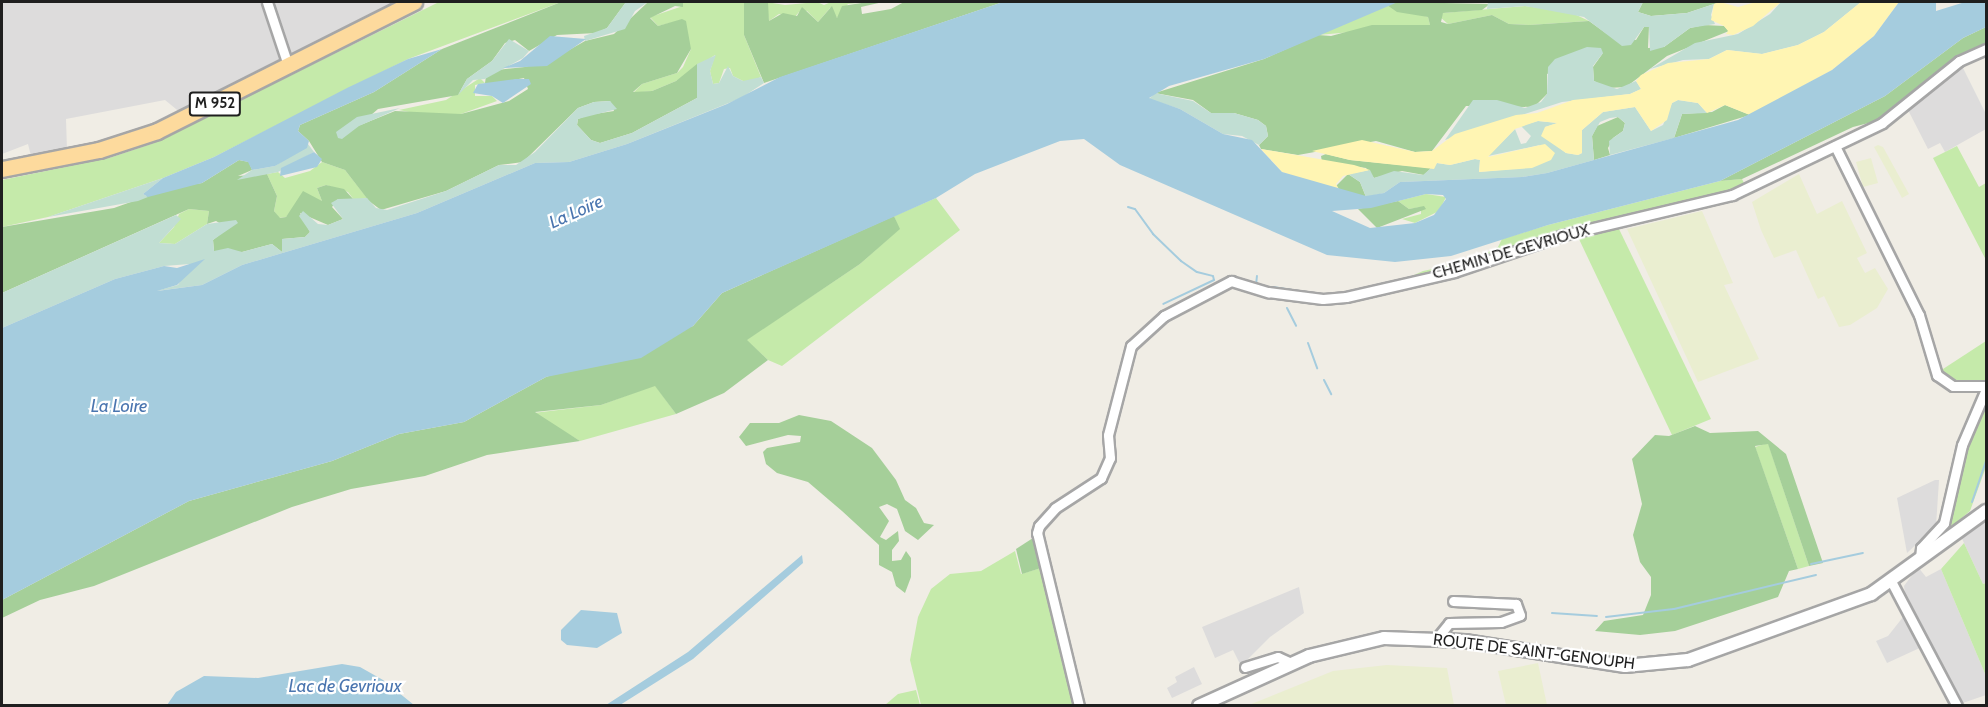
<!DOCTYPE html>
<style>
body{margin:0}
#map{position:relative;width:1988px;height:707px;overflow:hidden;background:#f0ede5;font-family:Cabin,sans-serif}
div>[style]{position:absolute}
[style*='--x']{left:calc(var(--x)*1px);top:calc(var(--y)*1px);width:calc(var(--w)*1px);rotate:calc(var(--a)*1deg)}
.residential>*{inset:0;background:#dddcdc}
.farmland>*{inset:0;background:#eaeed0}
.grass>*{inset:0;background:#c5eaaa}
.forest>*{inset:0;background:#a5cf99}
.wetland>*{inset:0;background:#c1ded3}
.sand>*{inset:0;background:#fff5b3}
.water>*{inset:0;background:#a5ccde}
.stream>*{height:2px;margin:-1px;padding:0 1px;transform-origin:1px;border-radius:1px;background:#a5ccde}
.roads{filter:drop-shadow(2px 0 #a6a6a6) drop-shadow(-2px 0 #a6a6a6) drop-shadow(0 2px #a6a6a6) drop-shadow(0 -2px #a6a6a6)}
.minor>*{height:9px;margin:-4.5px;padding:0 4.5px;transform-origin:4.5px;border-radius:4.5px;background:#fff}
.tertiary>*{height:12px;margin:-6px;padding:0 6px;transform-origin:6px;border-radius:6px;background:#fff}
.primary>*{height:15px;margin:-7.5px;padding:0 7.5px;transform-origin:7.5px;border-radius:7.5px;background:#fdda9d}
span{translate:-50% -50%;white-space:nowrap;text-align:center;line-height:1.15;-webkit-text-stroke:4.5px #fff;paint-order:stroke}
.shield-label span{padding:2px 4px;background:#fff;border:2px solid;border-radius:4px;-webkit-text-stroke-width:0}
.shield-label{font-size:15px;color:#1f1f1f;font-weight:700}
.street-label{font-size:16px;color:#1f1f1f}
.water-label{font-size:18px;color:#4a75af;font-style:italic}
.frame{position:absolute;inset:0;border:3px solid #1f1f1f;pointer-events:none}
</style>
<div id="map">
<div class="residential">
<div style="clip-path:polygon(2px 2px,414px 2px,187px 118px,165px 100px,66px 119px,67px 150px,31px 156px,28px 144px,2px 154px)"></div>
<div style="clip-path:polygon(1961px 64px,1986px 114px,1986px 129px,1945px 152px,1940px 143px,1928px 149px,1907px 108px)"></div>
<div style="clip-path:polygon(1935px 480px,1939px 480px,1936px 526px,1907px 553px,1897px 498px)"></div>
<div style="clip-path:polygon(1986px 502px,1986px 583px,1983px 584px,1958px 530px,1984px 512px)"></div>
<div style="clip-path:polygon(1918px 567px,1926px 577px,1941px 569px,1986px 676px,1986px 695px,1957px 705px,1924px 646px,1887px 663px,1876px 641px,1888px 636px,1907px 612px,1904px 586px)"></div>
<div style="clip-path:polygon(1299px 587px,1304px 613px,1270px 637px,1241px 666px,1233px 650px,1215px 658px,1202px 627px)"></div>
<div style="clip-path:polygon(1194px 667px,1202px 684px,1172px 698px,1167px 688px,1177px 682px,1175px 677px)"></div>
</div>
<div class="farmland">
<div style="clip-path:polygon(1878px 145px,1883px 147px,1909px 194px,1902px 198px,1874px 147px)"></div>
<div style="clip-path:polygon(1871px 158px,1878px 183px,1863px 187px,1856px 162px)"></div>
<div style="clip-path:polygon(1799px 174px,1817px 214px,1842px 201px,1867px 253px,1857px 258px,1865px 273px,1875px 268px,1888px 289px,1877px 308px,1850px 325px,1839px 327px,1824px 296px,1818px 299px,1796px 250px,1774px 258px,1761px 230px,1752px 202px)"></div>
<div style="clip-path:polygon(1702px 211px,1733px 283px,1724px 285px,1759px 359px,1698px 382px,1627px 229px)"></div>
<div style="clip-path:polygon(1538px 663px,1547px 705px,1506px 705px,1498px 671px)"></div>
<div style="clip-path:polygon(1387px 665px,1447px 668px,1454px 705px,1249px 705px,1333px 671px)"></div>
</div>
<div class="grass">
<div style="clip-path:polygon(439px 2px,561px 2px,408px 59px,214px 157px,163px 178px,48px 217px,2px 227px,2px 180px,109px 158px,154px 143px)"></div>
<div style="clip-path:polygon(683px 2px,744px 2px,744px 35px,761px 77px,747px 83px,733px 76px,730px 68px,724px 69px,719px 83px,713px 84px,710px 71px,715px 55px,676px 81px,652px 91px,633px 93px,642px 84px,677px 73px,683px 67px,691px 49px,674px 22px,658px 26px,650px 17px,680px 7px)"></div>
<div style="clip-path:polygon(766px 2px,785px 5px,817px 2px,824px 5px,831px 2px,868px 2px,848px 4px,837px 18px,830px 8px,818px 22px,807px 11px,799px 12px,795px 17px,779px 14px,769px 21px)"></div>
<div style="clip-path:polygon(1387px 5px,1428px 17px,1430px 25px,1318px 35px)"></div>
<div style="clip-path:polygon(1525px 6px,1570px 12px,1589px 21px,1529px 25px,1509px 24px,1492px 15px,1448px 24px,1440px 17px,1443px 13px)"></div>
<div style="clip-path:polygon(480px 78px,485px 83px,475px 85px,475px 96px,492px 96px,497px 101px,461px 114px,424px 115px,399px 110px,446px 100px)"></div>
<div style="clip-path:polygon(1957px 146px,1979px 187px,1986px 183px,1986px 260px,1933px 158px)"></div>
<div style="clip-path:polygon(322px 162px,345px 170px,367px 198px,354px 200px,348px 192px,326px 185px,317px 188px,322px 201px,302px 197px,286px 217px,279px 218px,274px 211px,277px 196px,267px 174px,278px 172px,285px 178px,310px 171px)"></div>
<div style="clip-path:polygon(1742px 179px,1746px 187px,1728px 194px,1544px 235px,1467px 265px,1405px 279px,1423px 271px,1471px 261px,1498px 247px,1502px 239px,1548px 225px,1720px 181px)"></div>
<div style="clip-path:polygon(1426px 194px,1446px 197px,1439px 211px,1415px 223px,1402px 219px,1421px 214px,1421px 207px,1409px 209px,1398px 201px)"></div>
<div style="clip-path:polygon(936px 198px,960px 230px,782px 366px,768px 360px,746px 340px,860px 264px,899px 229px,894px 216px)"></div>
<div style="clip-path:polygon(189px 209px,209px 211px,207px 224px,175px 244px,159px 243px,174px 227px,179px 214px)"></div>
<div style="clip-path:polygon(1618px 227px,1711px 419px,1672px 435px,1578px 237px)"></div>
<div style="clip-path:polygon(1986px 341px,1986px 383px,1958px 384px,1943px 375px,1943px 369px)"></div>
<div style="clip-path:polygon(655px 385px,676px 414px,580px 441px,533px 413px,601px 405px)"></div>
<div style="clip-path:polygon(1986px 395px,1986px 467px,1970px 511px,1923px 551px,1935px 539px,1963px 449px)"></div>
<div style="clip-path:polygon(1768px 443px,1809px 566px,1798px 569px,1755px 447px)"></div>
<div style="clip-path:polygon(1964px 543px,1983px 584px,1986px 583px,1986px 676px,1941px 569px)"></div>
<div style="clip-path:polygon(1015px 551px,1021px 574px,1041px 568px,1075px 705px,921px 705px,910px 660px,918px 617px,931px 589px,950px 574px,981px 571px)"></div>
<div style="clip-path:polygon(916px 690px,920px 705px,885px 705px,898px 694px)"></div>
</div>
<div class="forest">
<div style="clip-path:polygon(561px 2px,626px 2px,607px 28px,597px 33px,557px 35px,529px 51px,515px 40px,505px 43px,492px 61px,467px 79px,458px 95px,378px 109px,348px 135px,358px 126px,395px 111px,461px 114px,509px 101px,528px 89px,524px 78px,492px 84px,485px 83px,486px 76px,497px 70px,525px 67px,557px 57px,585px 41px,614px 34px,648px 2px,683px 2px,683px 7px,675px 6px,650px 18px,658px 26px,682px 19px,686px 21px,691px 49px,677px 73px,642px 84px,633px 92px,652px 91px,676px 81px,697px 64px,697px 98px,632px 133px,600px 143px,591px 140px,577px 125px,578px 119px,588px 115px,614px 111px,610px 101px,594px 102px,578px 108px,523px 162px,499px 165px,446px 191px,381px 210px,369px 201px,345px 170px,322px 162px,309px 141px,298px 131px,300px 125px,374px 92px,442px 49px)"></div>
<div style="clip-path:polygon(744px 2px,768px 2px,769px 21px,783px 13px,797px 16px,802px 7px,818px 22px,832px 6px,837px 18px,842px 6px,868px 2px,883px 2px,861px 7px,862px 14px,891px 9px,904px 2px,1003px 2px,764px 83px,744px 35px)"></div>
<div style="clip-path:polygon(1398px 2px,1490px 4px,1482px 10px,1443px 13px,1441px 22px,1448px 24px,1492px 15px,1509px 24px,1529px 25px,1589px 21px,1607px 34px,1636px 40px,1644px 27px,1649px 26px,1648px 48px,1664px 47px,1690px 28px,1704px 25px,1724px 26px,1729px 31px,1667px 56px,1626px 87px,1607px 88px,1594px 81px,1593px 67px,1603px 53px,1547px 74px,1547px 94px,1534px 107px,1466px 106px,1432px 151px,1415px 152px,1376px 141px,1298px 155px,1261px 149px,1259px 145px,1268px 136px,1266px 126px,1258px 120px,1234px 113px,1211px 113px,1193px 100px,1155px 93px,1264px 59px,1318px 35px,1331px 36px,1372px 25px,1430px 25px,1428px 17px,1397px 12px,1387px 5px)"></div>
<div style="clip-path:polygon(1643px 2px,1720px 2px,1687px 13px,1651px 16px,1638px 12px)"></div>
<div style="clip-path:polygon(1986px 27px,1986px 44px,1952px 59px,1880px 120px,1853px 127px,1742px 179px,1720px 181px,1885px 96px,1963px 38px)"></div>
<div style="clip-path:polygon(1725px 105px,1750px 115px,1674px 138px,1682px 114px,1712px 112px)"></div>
<div style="clip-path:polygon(1618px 117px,1625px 123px,1623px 131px,1613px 138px,1608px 148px,1610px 155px,1594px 160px,1592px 136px,1597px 126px)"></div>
<div style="clip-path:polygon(1326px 154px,1350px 160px,1431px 168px,1424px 175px,1402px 171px,1374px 178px,1366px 168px,1322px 162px,1321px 156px)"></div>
<div style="clip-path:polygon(239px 160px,249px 162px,252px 170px,238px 176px,267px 174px,277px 196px,274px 211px,280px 218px,286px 217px,303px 191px,322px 201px,317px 188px,326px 185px,344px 189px,354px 200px,338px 199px,332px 207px,343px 219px,328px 225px,300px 213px,310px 232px,305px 237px,282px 239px,282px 252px,272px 244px,242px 252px,214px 251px,213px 240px,228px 228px,216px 221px,207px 224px,209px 211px,189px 209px,2px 293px,2px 227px,114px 208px,170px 188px,202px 183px)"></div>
<div style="clip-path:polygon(1348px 174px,1360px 182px,1366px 197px,1340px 191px,1336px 186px)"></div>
<div style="clip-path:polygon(1398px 201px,1409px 209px,1424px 206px,1426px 209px,1377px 228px,1358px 209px)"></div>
<div style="clip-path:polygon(894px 216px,900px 229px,860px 264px,747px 340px,768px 360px,724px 393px,676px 414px,655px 386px,601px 405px,535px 412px,580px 441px,487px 455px,425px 476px,351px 489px,292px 507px,94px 586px,40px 600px,2px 618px,2px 600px,189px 501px,332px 461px,399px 434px,464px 422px,546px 377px,693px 326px,722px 293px)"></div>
<div style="clip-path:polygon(799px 415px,831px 421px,872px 448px,896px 480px,905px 500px,916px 508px,924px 523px,934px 525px,918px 540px,905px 531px,897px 509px,887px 504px,879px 507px,889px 521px,880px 537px,886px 540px,898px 531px,899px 541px,892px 550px,892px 561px,901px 560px,906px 551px,911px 558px,911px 577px,905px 593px,896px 586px,892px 572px,879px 565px,879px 545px,842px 511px,808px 482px,777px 473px,766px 464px,763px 452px,767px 448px,800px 442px,801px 436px,788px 435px,746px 446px,739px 437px,750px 423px,779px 423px)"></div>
<div style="clip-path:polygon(1695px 426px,1710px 433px,1758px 431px,1786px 454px,1823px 563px,1809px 566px,1768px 444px,1755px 446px,1798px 569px,1789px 571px,1778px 597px,1675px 631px,1640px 635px,1595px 631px,1604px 621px,1643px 615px,1651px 595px,1651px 577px,1640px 562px,1633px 535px,1642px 504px,1632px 459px,1655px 435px,1669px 436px)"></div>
<div style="clip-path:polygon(1033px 538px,1041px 568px,1022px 574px,1016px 549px)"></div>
</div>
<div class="wetland">
<div style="clip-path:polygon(626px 2px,648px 2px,635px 11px,625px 29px,585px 41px,584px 36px,607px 28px)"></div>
<div style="clip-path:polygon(1488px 2px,1643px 2px,1638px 12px,1651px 16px,1687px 13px,1714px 4px,1711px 15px,1715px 24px,1690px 28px,1664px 47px,1650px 51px,1649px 27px,1644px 27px,1631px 45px,1622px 46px,1584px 17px,1525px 6px,1487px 9px)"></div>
<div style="clip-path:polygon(1781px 2px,1861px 2px,1824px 32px,1798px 45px,1762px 54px,1727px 50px,1709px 59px,1683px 60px,1650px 69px,1695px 43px,1738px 34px,1770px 14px)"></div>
<div style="clip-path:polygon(509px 39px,529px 51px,523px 58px,485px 79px,473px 80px,458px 95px,467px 79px,492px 61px)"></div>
<div style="clip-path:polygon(1587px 47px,1601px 48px,1603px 53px,1593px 66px,1594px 81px,1617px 89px,1636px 81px,1641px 89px,1630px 94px,1562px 102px,1445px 140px,1473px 100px,1497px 100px,1525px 108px,1541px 102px,1547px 94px,1548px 67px,1555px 59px)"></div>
<div style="clip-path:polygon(716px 55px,710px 71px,713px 84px,719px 83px,728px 66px,733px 76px,743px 81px,761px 77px,764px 83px,741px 98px,627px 144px,569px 162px,535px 163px,417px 213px,242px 265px,202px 285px,156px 291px,178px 285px,190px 264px,164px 266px,115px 279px,2px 328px,2px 293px,176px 215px,181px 219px,159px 243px,175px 244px,207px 224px,236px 220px,238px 223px,213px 240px,214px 251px,228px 248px,242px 252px,272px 244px,282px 252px,282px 239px,305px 237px,310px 232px,299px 216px,303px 211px,318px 224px,328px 225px,343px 219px,331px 203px,338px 199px,367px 198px,376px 208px,387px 210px,446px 191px,499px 165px,516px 165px,535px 152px,578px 108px,594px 102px,610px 101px,617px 109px,578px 119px,577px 125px,591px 140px,600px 143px,632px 133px,697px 98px,697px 64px)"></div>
<div style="clip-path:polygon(1155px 93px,1193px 101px,1211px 113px,1234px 113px,1258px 120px,1266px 126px,1268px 136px,1259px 145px,1242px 136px,1223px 134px,1180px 109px,1149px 99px)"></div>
<div style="clip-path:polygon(1678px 100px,1698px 103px,1707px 113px,1682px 114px,1674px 138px,1610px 155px,1609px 141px,1623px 131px,1625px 123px,1618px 117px,1610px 118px,1600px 122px,1592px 136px,1594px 160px,1547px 173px,1522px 177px,1400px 182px,1384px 193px,1366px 197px,1360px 182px,1348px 174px,1370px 170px,1374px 178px,1394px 171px,1423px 175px,1437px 163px,1450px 165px,1475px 159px,1480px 160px,1479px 172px,1523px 168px,1540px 145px,1488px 156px,1515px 129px,1521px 144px,1526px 143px,1531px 136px,1521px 126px,1538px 121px,1558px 123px,1545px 127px,1552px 142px,1566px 153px,1578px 155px,1582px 153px,1582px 130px,1603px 112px,1635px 107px,1651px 131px,1663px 125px,1672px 103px)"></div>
<div style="clip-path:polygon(400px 108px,359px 126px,342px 139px,338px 138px,336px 132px,357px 117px)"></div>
<div style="clip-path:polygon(308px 144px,314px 152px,278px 172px,237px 180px,252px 170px,275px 166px)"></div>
<div style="clip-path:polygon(163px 178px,143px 194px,148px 197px,138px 201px,48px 217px)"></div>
</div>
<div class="sand">
<div style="clip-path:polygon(1720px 2px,1738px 7px,1756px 2px,1781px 2px,1753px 26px,1733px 35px,1726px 34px,1728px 31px,1724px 26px,1711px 20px,1714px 4px)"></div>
<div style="clip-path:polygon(1861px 2px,1899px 2px,1874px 36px,1832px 70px,1750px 115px,1725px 105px,1707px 113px,1698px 103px,1678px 100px,1672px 103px,1667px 120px,1651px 131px,1635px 107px,1603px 112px,1582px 130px,1582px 153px,1578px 155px,1566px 153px,1541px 136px,1545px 127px,1557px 123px,1538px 121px,1515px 129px,1488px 157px,1545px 144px,1555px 153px,1551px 160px,1532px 168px,1479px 172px,1480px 160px,1475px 159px,1450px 165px,1437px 163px,1434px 169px,1350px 160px,1312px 151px,1362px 140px,1415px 152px,1432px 151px,1455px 134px,1516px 115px,1537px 113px,1573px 100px,1630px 94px,1641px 89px,1636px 81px,1641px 75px,1668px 63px,1709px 59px,1727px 50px,1762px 54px,1798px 45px,1824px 32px)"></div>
<div style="clip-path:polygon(1261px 149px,1354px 165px,1370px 170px,1343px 176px,1336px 184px,1340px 191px,1282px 172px)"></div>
</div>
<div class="water">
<div style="clip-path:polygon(evenodd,1003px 2px,1398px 2px,1264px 59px,1169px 86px,1149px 98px,1180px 109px,1223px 134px,1252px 140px,1282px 172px,1366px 196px,1384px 193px,1400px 182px,1522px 177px,1547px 173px,1738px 120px,1832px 70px,1874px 36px,1899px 2px,1936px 2px,1936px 11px,1965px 2px,1986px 2px,1986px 27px,1963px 38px,1885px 96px,1720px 181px,1548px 225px,1451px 256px,1395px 262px,1327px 255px,1120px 165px,1084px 139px,1060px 141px,975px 174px,936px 198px,722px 293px,693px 326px,641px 358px,546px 377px,464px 422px,399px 434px,332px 461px,189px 501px,2px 600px,2px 328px,115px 279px,164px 266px,177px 268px,205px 259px,177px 285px,157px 291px,202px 285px,242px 265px,417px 213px,535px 163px,569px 162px,627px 144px,727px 104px,780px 77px,1003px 2px,1426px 194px,1443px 195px,1446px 199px,1434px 215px,1415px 223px,1370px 228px,1332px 211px,1371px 208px,1426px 194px)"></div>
<div style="clip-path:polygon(550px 36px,586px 39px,547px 66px,503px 68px,520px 61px)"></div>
<div style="clip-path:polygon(442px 49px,374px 92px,300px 125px,298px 131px,309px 141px,307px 148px,275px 166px,252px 170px,248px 162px,239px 160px,202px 183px,148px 197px,143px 194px,163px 178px,214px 157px,347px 88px,408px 59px)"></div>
<div style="clip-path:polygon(516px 79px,529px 79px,531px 84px,503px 103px,492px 96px,473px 93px,478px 84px)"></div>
<div style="clip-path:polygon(314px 152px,322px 159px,317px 167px,280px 176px,281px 168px)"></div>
<div style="clip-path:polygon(802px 555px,803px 563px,693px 659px,620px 705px,606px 705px,688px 652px)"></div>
<div style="clip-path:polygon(581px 610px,617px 613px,622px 633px,597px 648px,567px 645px,561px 640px,561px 630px)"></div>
<div style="clip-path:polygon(342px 664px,360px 667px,383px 680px,414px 705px,167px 705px,176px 692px,204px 676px,258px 678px)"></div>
</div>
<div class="stream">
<div style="--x:1128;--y:207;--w:7;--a:16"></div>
<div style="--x:1135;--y:209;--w:31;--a:54"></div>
<div style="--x:1153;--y:234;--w:39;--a:44"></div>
<div style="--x:1181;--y:261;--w:19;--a:35"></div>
<div style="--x:1197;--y:272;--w:16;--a:14"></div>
<div style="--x:1213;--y:276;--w:4;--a:76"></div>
<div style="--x:1214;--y:280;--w:56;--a:154.8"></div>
<div style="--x:1256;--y:285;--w:9;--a:-84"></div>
<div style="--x:1273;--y:287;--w:37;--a:9"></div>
<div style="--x:1314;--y:294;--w:13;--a:0"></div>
<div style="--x:1287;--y:308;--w:20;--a:63"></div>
<div style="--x:1308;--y:343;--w:27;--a:70"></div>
<div style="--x:1324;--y:380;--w:16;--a:63"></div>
<div style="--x:1972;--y:502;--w:43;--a:-71.1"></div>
<div style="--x:1811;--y:564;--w:53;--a:-11.9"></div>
<div style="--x:1552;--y:613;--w:45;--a:3.8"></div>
<div style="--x:1606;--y:617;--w:68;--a:-6.7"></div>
<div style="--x:1674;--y:609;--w:146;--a:-13.5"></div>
</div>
<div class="roads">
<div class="minor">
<div style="--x:267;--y:2;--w:66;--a:71.6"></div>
<div style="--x:1835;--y:146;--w:189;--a:63.6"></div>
<div style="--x:1919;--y:315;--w:63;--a:73.3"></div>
<div style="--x:1937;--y:375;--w:19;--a:35"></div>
<div style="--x:1953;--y:386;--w:33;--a:0"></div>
<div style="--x:1920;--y:559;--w:11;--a:-85"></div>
<div style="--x:1921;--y:548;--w:34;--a:-47"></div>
<div style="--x:1944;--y:523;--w:80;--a:-77"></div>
<div style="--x:1962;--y:445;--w:61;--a:-66.8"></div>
<div style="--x:1891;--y:581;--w:141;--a:62.2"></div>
<div style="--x:1437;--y:638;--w:19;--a:-51"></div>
<div style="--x:1449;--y:623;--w:52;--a:-1.1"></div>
<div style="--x:1501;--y:622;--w:20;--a:-20"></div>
<div style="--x:1520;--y:615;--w:12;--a:-110"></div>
<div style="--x:1516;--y:604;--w:63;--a:-177.3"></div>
<div style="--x:1245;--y:667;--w:34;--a:-17"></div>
<div style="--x:1278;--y:657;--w:14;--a:25"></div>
<div style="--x:1079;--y:706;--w:178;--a:-103.6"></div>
<div style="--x:1037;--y:533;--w:7;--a:-74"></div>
<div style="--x:1039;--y:526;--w:24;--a:-48"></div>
<div style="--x:1055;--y:508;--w:55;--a:-33.1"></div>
<div style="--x:1101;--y:478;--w:22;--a:-66"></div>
<div style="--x:1110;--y:458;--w:23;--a:-95"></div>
<div style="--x:1108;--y:435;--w:92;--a:-75.5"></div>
<div style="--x:1131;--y:346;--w:45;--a:-42.3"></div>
<div style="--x:1164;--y:316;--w:76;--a:-27.6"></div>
<div style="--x:1231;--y:281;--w:39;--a:17"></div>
<div style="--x:1268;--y:292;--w:55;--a:7.3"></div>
<div style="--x:1323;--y:299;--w:23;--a:-5"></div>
<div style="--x:1346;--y:297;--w:111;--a:-13"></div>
<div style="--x:1454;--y:272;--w:115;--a:-18.7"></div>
<div style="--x:1563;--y:235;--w:174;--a:-13.3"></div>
<div style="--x:1732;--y:195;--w:166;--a:-25.6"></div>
<div style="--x:1882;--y:123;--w:99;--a:-38.8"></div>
<div style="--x:1959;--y:61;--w:30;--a:-24"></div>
</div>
<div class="tertiary">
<div style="--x:1199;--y:706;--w:121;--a:-24.4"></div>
<div style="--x:1309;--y:656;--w:77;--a:-13.5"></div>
<div style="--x:1384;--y:638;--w:81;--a:2.1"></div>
<div style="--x:1465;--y:641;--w:162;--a:8.9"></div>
<div style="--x:1625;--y:666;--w:63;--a:-5.4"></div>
<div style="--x:1688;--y:660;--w:195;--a:-19.8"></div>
<div style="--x:1871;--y:594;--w:142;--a:-35.8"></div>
</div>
<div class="primary">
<div style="--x:2;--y:169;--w:99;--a:-11.1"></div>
<div style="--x:99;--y:150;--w:61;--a:-18.1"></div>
<div style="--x:157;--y:131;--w:288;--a:-26.7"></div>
</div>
</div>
<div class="shield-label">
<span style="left:215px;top:104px">M 952</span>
</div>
<div class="street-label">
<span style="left:1511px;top:252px;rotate:-16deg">CHEMIN DE GEVRIOUX</span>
<span style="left:1534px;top:652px;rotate:7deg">ROUTE DE SAINT-GENOUPH</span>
</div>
<div class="water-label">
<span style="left:576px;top:212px;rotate:-24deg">La Loire</span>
<span style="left:119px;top:406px">La Loire</span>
<span style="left:345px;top:686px">Lac de Gevrioux</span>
</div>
<div class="frame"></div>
</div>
